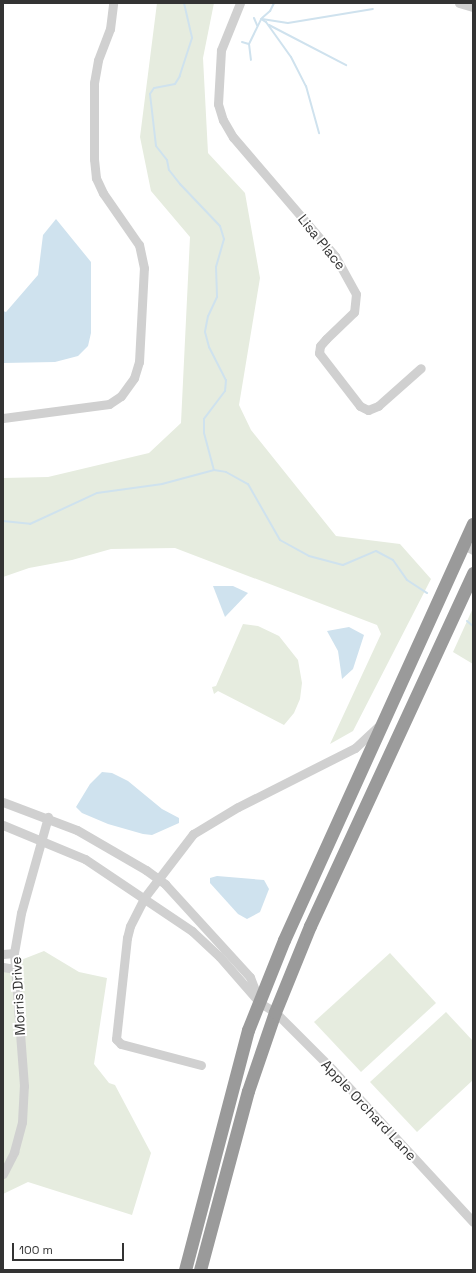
<!DOCTYPE html>
<style>
body{margin:0}
#map{position:relative;width:476px;height:1273px;overflow:hidden;background:#fff;font-family:"Space Grotesk",sans-serif}
div>[style]{position:absolute}
[style*='--x']{left:calc(var(--x)*1px);top:calc(var(--y)*1px);width:calc(var(--w)*1px);rotate:calc(var(--a)*1deg)}
.green>*{inset:0;background:#e6ecdf}
.water>*{inset:0;background:#cfe2ee}
.stream>*{height:2px;margin:-1px;padding:0 1px;transform-origin:1px;border-radius:1px;background:#cfe2ee}
.minor>*{height:9px;margin:-4.5px;padding:0 4.5px;transform-origin:4.5px;border-radius:4.5px;background:#d0d0d0}
.highway>*{height:13px;margin:-6.5px;padding:0 6.5px;transform-origin:6.5px;border-radius:6.5px;background:#9a9a9a}
span{translate:-50% -50%;white-space:nowrap;text-align:center;line-height:1.15;-webkit-text-stroke:4px #fff;paint-order:stroke}
.street-label{font-size:14px;color:#333}
.frame{position:absolute;inset:0;border:4px solid #333;pointer-events:none}
.scale{position:absolute;left:12px;top:1243px;width:112px;height:18px;box-sizing:border-box;border:2px solid #333;border-top:0;padding-left:5px;font-size:12px;line-height:14px;white-space:nowrap;color:#333;-webkit-text-stroke:3px #fff;paint-order:stroke}
</style>
<div id="map">
<div class="green">
<div style="clip-path:polygon(157px 3px,214px 3px,203px 58px,208px 153px,245px 193px,260px 278px,239px 405px,251px 430px,336px 536px,400px 544px,431px 579px,353px 731px,330px 744px,381px 634px,377px 625px,175px 548px,111px 549px,72px 560px,29px 568px,3px 577px,3px 478px,48px 477px,149px 453px,181px 423px,190px 237px,151px 191px,140px 137px)"></div>
<div style="clip-path:polygon(473px 608px,473px 664px,453px 652px)"></div>
<div style="clip-path:polygon(243px 624px,258px 626px,279px 636px,298px 660px,302px 683px,300px 699px,294px 713px,284px 725px,218px 691px,214px 694px,212px 687px,216px 686px)"></div>
<div style="clip-path:polygon(44px 951px,79px 972px,107px 978px,94px 1064px,109px 1083px,115px 1085px,151px 1153px,132px 1215px,28px 1182px,3px 1194px,3px 967px)"></div>
<div style="clip-path:polygon(390px 953px,436px 1003px,361px 1072px,314px 1022px)"></div>
<div style="clip-path:polygon(446px 1012px,473px 1041px,473px 1080px,417px 1132px,370px 1082px)"></div>
</div>
<div class="water">
<div style="clip-path:polygon(56px 219px,91px 262px,91px 333px,88px 346px,78px 356px,55px 362px,3px 363px,3px 311px,6px 312px,38px 275px,43px 235px)"></div>
<div style="clip-path:polygon(213px 586px,233px 586px,248px 593px,225px 617px)"></div>
<div style="clip-path:polygon(349px 627px,364px 635px,353px 669px,342px 679px,338px 651px,327px 631px)"></div>
<div style="clip-path:polygon(102px 772px,112px 773px,128px 781px,162px 809px,179px 818px,179px 823px,152px 835px,143px 834px,108px 824px,82px 813px,76px 807px,90px 784px)"></div>
<div style="clip-path:polygon(217px 876px,264px 880px,269px 889px,260px 912px,247px 919px,238px 914px,210px 883px,210px 878px)"></div>
</div>
<div class="stream">
<div style="--x:184;--y:3;--w:36;--a:77"></div>
<div style="--x:192;--y:38;--w:40;--a:108"></div>
<div style="--x:180;--y:76;--w:9;--a:122"></div>
<div style="--x:175;--y:84;--w:21;--a:169"></div>
<div style="--x:154;--y:88;--w:7;--a:124"></div>
<div style="--x:150;--y:94;--w:52;--a:83.4"></div>
<div style="--x:156;--y:146;--w:18;--a:52"></div>
<div style="--x:167;--y:160;--w:10;--a:79"></div>
<div style="--x:169;--y:170;--w:18;--a:52"></div>
<div style="--x:180;--y:184;--w:58;--a:46.4"></div>
<div style="--x:220;--y:226;--w:14;--a:73"></div>
<div style="--x:224;--y:239;--w:29;--a:106"></div>
<div style="--x:216;--y:267;--w:30;--a:88"></div>
<div style="--x:217;--y:297;--w:21;--a:115"></div>
<div style="--x:208;--y:316;--w:16;--a:101"></div>
<div style="--x:205;--y:332;--w:16;--a:75"></div>
<div style="--x:209;--y:347;--w:37;--a:63"></div>
<div style="--x:226;--y:380;--w:11;--a:95"></div>
<div style="--x:225;--y:391;--w:35;--a:127"></div>
<div style="--x:204;--y:419;--w:14;--a:90"></div>
<div style="--x:204;--y:433;--w:38;--a:75"></div>
<div style="--x:254;--y:18;--w:8;--a:67"></div>
<div style="--x:262;--y:18;--w:11;--a:-41"></div>
<div style="--x:270;--y:11;--w:9;--a:-63"></div>
<div style="--x:262;--y:19;--w:26;--a:9"></div>
<div style="--x:288;--y:23;--w:86;--a:-9.4"></div>
<div style="--x:269;--y:25;--w:87;--a:27.5"></div>
<div style="--x:242;--y:42;--w:7;--a:16"></div>
<div style="--x:249;--y:44;--w:28;--a:-64"></div>
<div style="--x:261;--y:19;--w:6;--a:31"></div>
<div style="--x:266;--y:22;--w:43;--a:54.5"></div>
<div style="--x:291;--y:57;--w:33;--a:63"></div>
<div style="--x:306;--y:86;--w:49;--a:74.5"></div>
<div style="--x:249;--y:44;--w:16;--a:83"></div>
<div style="--x:3;--y:521;--w:27;--a:6"></div>
<div style="--x:30;--y:524;--w:74;--a:-24.8"></div>
<div style="--x:97;--y:493;--w:66;--a:-7.9"></div>
<div style="--x:162;--y:484;--w:54;--a:-15.1"></div>
<div style="--x:214;--y:470;--w:12;--a:9"></div>
<div style="--x:226;--y:472;--w:25;--a:29"></div>
<div style="--x:248;--y:484;--w:64;--a:60.3"></div>
<div style="--x:280;--y:540;--w:33;--a:29"></div>
<div style="--x:309;--y:556;--w:35;--a:15"></div>
<div style="--x:343;--y:565;--w:36;--a:-23"></div>
<div style="--x:376;--y:551;--w:19;--a:28"></div>
<div style="--x:393;--y:560;--w:24;--a:55"></div>
<div style="--x:407;--y:580;--w:24;--a:33"></div>
<div style="--x:467;--y:621;--w:8;--a:40"></div>
</div>
<div class="minor">
<div style="--x:240;--y:3;--w:51;--a:112"></div>
<div style="--x:221;--y:50;--w:54;--a:93.2"></div>
<div style="--x:218;--y:104;--w:17;--a:73"></div>
<div style="--x:223;--y:120;--w:20;--a:60"></div>
<div style="--x:233;--y:137;--w:157;--a:49.4"></div>
<div style="--x:335;--y:256;--w:43;--a:61.1"></div>
<div style="--x:356;--y:294;--w:18;--a:96"></div>
<div style="--x:354;--y:312;--w:39;--a:136"></div>
<div style="--x:326;--y:339;--w:9;--a:131"></div>
<div style="--x:320;--y:346;--w:7;--a:98"></div>
<div style="--x:319;--y:353;--w:67;--a:52.3"></div>
<div style="--x:360;--y:406;--w:9;--a:27"></div>
<div style="--x:368;--y:410;--w:11;--a:-22"></div>
<div style="--x:378;--y:406;--w:57;--a:-41.5"></div>
<div style="--x:459;--y:3;--w:15;--a:16"></div>
<div style="--x:3;--y:418;--w:107;--a:-7.5"></div>
<div style="--x:109;--y:404;--w:14;--a:-34"></div>
<div style="--x:121;--y:396;--w:22;--a:-54"></div>
<div style="--x:134;--y:378;--w:17;--a:-73"></div>
<div style="--x:139;--y:362;--w:94;--a:-87"></div>
<div style="--x:144;--y:268;--w:24;--a:-102"></div>
<div style="--x:139;--y:245;--w:63;--a:-124.7"></div>
<div style="--x:103;--y:193;--w:17;--a:-115"></div>
<div style="--x:96;--y:178;--w:19;--a:-96"></div>
<div style="--x:94;--y:159;--w:76;--a:-90"></div>
<div style="--x:94;--y:83;--w:23;--a:-80"></div>
<div style="--x:98;--y:60;--w:33;--a:-69"></div>
<div style="--x:110;--y:29;--w:26;--a:-83"></div>
<div style="--x:464;--y:545;--w:10;--a:29"></div>
<div style="--x:3;--y:802;--w:79;--a:20.7"></div>
<div style="--x:77;--y:830;--w:80;--a:30.1"></div>
<div style="--x:146;--y:870;--w:24;--a:36"></div>
<div style="--x:165;--y:884;--w:126;--a:47.6"></div>
<div style="--x:250;--y:977;--w:22;--a:69"></div>
<div style="--x:3;--y:825;--w:89;--a:22.5"></div>
<div style="--x:85;--y:859;--w:129;--a:33.9"></div>
<div style="--x:192;--y:931;--w:37;--a:43"></div>
<div style="--x:219;--y:956;--w:62;--a:48.9"></div>
<div style="--x:260;--y:1003;--w:17;--a:31"></div>
<div style="--x:275;--y:1012;--w:81;--a:45"></div>
<div style="--x:332;--y:1069;--w:208;--a:47.3"></div>
<div style="--x:3;--y:954;--w:11;--a:-5"></div>
<div style="--x:3;--y:967;--w:11;--a:10"></div>
<div style="--x:201;--y:1065;--w:83;--a:-165.3"></div>
<div style="--x:121;--y:1044;--w:7;--a:-135"></div>
<div style="--x:116;--y:1039;--w:102;--a:-83.8"></div>
<div style="--x:127;--y:938;--w:12;--a:-76"></div>
<div style="--x:130;--y:926;--w:31;--a:-63"></div>
<div style="--x:144;--y:898;--w:81;--a:-52.6"></div>
<div style="--x:193;--y:834;--w:52;--a:-31"></div>
<div style="--x:238;--y:807;--w:131;--a:-26.8"></div>
<div style="--x:355;--y:748;--w:33;--a:-43"></div>
<div style="--x:3;--y:1174;--w:25;--a:-63"></div>
<div style="--x:14;--y:1152;--w:31;--a:-75"></div>
<div style="--x:22;--y:1122;--w:36;--a:-87"></div>
<div style="--x:24;--y:1086;--w:133;--a:-94.3"></div>
<div style="--x:14;--y:953;--w:41;--a:-80.1"></div>
<div style="--x:21;--y:913;--w:100;--a:-74.3"></div>
</div>
<div class="highway">
<div style="--x:185;--y:1270;--w:248;--a:-75.3"></div>
<div style="--x:248;--y:1030;--w:97;--a:-68.2"></div>
<div style="--x:284;--y:940;--w:457;--a:-65.6"></div>
<div style="--x:200;--y:1270;--w:185;--a:-75"></div>
<div style="--x:248;--y:1091;--w:83;--a:-71.1"></div>
<div style="--x:275;--y:1012;--w:93;--a:-67.9"></div>
<div style="--x:310;--y:926;--w:389;--a:-65.2"></div>
</div>
<div class="street-label">
<span style="left:322px;top:242px;rotate:51deg">Lisa Place</span>
<span style="left:18px;top:996px;rotate:-93deg">Morris Drive</span>
<span style="left:369px;top:1110px;rotate:47deg">Apple Orchard Lane</span>
</div>
<div class="frame"></div>
<div class="scale">100 m</div>
</div>
